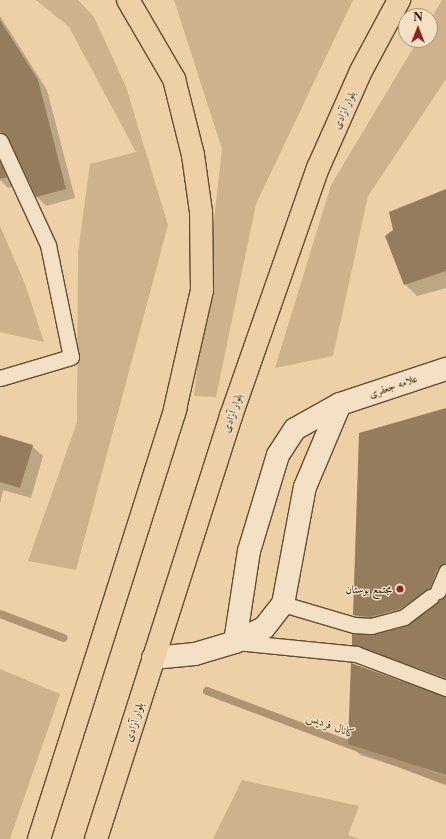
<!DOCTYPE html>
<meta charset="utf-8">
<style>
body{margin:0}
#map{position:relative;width:446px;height:839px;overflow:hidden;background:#edd0a6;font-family:"Libre Caslon Text",Amiri,serif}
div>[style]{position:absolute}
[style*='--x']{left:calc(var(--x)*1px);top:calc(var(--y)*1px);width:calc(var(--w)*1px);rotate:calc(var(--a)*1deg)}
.green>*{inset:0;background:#cdb28c}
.shadow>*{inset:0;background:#0003}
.stream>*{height:8px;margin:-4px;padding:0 4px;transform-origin:4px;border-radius:4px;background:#ae9472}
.building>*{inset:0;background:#947c5d}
.roads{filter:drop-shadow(1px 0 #624d33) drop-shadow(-1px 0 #624d33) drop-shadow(0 1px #624d33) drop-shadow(0 -1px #624d33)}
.service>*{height:15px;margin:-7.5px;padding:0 7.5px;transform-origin:7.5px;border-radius:7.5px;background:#f3e0c5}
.tertiary>*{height:22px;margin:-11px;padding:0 11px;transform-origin:11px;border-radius:11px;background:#f3e0c5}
.primary>*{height:22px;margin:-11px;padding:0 11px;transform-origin:11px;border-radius:11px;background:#edd0a6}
.dots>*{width:11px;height:11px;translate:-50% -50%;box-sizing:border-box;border:2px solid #f3e0c5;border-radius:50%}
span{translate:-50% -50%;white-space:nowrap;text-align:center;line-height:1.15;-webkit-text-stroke:3px #f3e0c5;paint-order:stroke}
.street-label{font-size:11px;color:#33210d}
.poi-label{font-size:11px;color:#33210d}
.right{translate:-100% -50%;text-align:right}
.water-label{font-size:12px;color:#5e4930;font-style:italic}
.north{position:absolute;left:398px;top:8px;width:40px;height:40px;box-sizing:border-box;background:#f3e0c5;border:1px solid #a6947b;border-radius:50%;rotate:0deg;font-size:11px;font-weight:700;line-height:16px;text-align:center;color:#33210d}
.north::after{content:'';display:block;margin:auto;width:14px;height:18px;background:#8f2418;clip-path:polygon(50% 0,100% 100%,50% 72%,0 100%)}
</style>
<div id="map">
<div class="green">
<div style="clip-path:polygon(36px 0,78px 0,94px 17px,126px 87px,168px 225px,76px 570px,28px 561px,77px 422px,78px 252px,90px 164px,136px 152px,69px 27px)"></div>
<div style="clip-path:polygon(174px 0,353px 0,256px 204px,216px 397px,194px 396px,222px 149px)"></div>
<div style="clip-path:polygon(442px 0,446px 0,446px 79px,368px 196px,333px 356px,275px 368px,331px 185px,418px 40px,430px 40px,430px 20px)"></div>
<div style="clip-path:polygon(0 226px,25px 284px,44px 342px,0 332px)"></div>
<div style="clip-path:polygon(0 669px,60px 694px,10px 839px,0 839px)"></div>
<div style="clip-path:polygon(242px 780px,359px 806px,348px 835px,360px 839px,213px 839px)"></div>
</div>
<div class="shadow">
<div style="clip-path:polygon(0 16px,47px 90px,75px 198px,46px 206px,37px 197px,6px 134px,0 100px)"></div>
<div style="clip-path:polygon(0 148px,15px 186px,8px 188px,0 180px)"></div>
<div style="clip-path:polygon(446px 190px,446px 288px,417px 296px,405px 284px)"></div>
<div style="clip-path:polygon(446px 409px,446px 586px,440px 599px,411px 619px,364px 626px,354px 615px)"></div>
<div style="clip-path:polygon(0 436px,32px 446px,43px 456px,31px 498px,3px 490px,0 504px)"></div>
<div style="clip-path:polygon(446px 595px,446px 685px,364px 655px,353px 644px,410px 625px)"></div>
<div style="clip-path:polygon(446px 697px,446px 782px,360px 755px,349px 744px)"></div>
</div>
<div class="stream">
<div style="--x:0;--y:614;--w:68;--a:20.6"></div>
<div style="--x:207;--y:691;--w:255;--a:20.6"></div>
</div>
<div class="building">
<div style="clip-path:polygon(0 20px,38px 80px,66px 189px,36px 197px,8px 137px,0 132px)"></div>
<div style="clip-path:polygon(0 162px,7px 177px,0 179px)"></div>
<div style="clip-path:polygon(446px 189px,446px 271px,404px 285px,385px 236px,393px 230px,389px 212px)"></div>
<div style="clip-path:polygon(446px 408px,446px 563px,438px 568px,430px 588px,400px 609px,370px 617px,353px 615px,359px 433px)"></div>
<div style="clip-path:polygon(0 435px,33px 445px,20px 488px,0 482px)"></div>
<div style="clip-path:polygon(446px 595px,446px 678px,352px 645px,352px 634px,373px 635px,407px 626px)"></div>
<div style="clip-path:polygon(351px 663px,446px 697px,446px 775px,348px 744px)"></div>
</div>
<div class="roads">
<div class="service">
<div style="--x:0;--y:141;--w:115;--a:65.2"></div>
<div style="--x:48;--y:245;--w:114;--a:78.4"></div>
<div style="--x:71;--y:357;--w:74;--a:163.5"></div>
<div style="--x:438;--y:591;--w:21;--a:-67"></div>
<div style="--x:283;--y:604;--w:74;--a:16.5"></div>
<div style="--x:354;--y:625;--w:17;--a:3"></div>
<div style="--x:371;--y:626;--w:34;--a:-15"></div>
<div style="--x:404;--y:617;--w:34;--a:-37"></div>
<div style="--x:236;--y:642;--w:121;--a:5.7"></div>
<div style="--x:356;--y:654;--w:96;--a:20.7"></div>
</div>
<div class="tertiary">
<div style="--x:235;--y:642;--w:92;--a:-81.3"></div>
<div style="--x:249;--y:551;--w:100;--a:-73.2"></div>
<div style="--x:278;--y:455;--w:31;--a:-57"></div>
<div style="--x:295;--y:429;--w:51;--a:-29.1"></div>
<div style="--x:340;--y:404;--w:112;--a:-18.3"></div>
<div style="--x:153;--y:658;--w:42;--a:-5.4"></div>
<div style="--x:195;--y:654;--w:42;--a:-16.7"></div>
<div style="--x:235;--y:642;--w:32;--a:-26"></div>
<div style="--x:264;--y:628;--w:31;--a:-52"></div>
<div style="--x:283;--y:604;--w:119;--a:-79.4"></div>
<div style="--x:305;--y:487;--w:90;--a:-67.1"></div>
</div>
<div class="primary">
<div style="--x:39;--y:839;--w:451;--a:-72.4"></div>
<div style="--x:175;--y:409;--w:122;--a:-77.2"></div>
<div style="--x:202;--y:290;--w:78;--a:-90.7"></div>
<div style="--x:201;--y:212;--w:58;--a:-98"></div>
<div style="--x:193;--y:155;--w:78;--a:-104"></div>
<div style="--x:174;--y:79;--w:91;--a:-120.2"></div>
<div style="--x:96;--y:839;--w:444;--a:-72.3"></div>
<div style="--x:231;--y:416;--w:263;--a:-70.7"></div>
<div style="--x:318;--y:168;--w:106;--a:-66.1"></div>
<div style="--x:361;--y:71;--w:81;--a:-61.8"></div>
</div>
</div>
<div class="dots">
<div style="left:400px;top:589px;background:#8f2418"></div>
</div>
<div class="street-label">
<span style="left:344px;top:110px;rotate:-66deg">بلوار آزادی</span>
<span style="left:393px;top:386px;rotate:-19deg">علامه جعفری</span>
<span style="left:232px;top:413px;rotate:-71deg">بلوار آزادی</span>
<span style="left:134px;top:722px;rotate:-73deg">بلوار آزادی</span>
</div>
<div class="poi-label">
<span class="right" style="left:392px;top:589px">مجتمع بوستان</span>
</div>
<div class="water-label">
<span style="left:331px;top:725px;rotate:21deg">کانال فردیس</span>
</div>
<div class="north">N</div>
</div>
